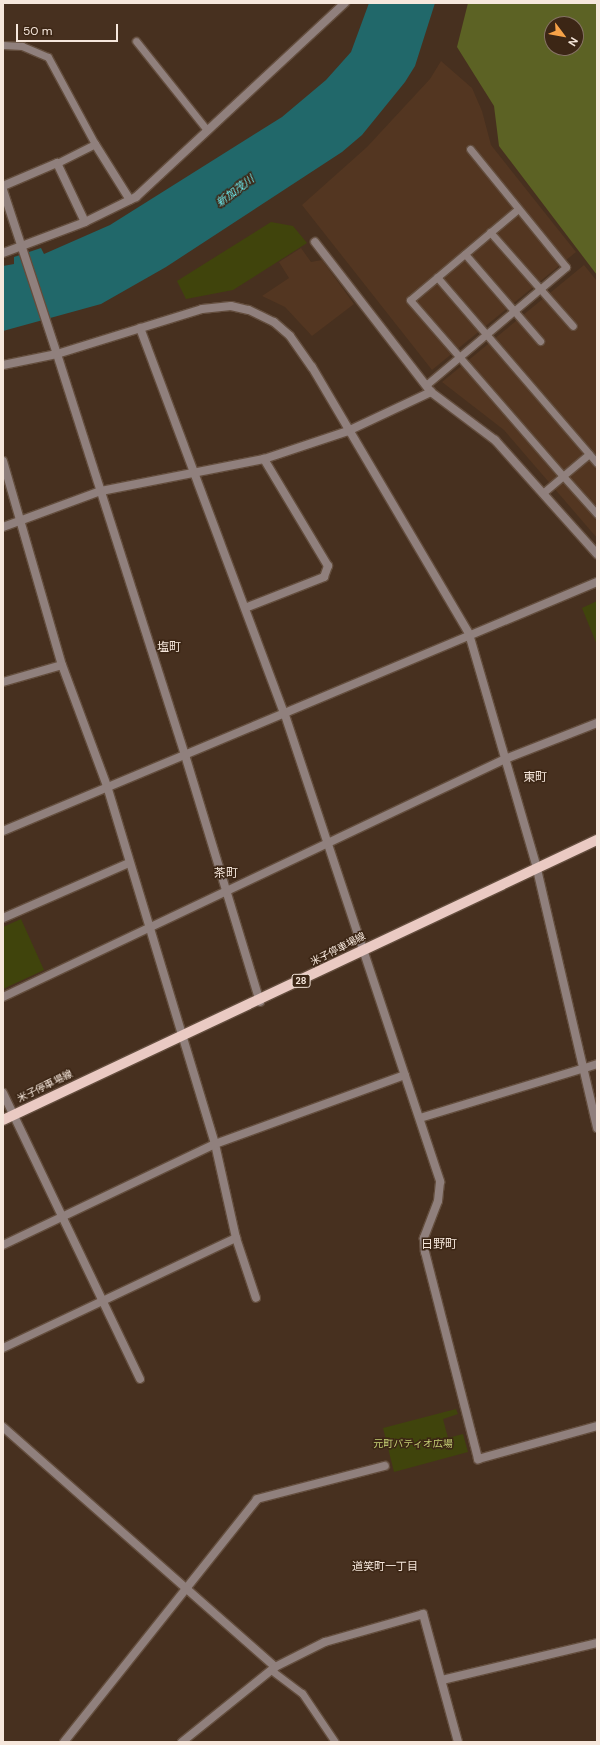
<!DOCTYPE html>
<meta charset="utf-8">
<style>
body{margin:0}
#map{position:relative;width:600px;height:1745px;overflow:hidden;background:#47301f;font-family:"DM Sans","Noto Sans JP",sans-serif}
div>[style]{position:absolute}
[style*='--x']{left:calc(var(--x)*1px);top:calc(var(--y)*1px);width:calc(var(--w)*1px);rotate:calc(var(--a)*1deg)}
.built>*{inset:0;background:#533621}
.green>*{inset:0;background:#40440c}
.forest>*{inset:0;background:#5c6224}
.water>*{inset:0;background:#21686a}
.roads{filter:drop-shadow(1px 0 #634d3d) drop-shadow(-1px 0 #634d3d) drop-shadow(0 1px #634d3d) drop-shadow(0 -1px #634d3d)}
.service>*{height:7px;margin:-3.5px;padding:0 3.5px;transform-origin:3.5px;border-radius:3.5px;background:#90807d}
.minor>*{height:8px;margin:-4px;padding:0 4px;transform-origin:4px;border-radius:4px;background:#90807d}
.tertiary>*{height:8px;margin:-4px;padding:0 4px;transform-origin:4px;border-radius:4px;background:#90807d}
.primary>*{height:10px;margin:-5px;padding:0 5px;transform-origin:5px;border-radius:5px;background:#eacac3}
span{translate:-50% -50%;white-space:nowrap;text-align:center;line-height:1.15;-webkit-text-stroke:3px #3c2615;paint-order:stroke}
.shield-label span{padding:1px 3px;background:#3c2615;border:1px solid;border-radius:3px;-webkit-text-stroke-width:0}
.shield-label{font-size:9px;color:#f6e7dc;font-weight:700}
.street-label{font-size:10px;color:#f6e7dc}
.park-label{font-size:10px;color:#c3cd73}
.water-label{font-size:11px;color:#6df0f5;font-style:italic}
.neighbourhood-label{font-size:11px;color:#f6e7dc}
.quarter-label{font-size:12px;color:#f6e7dc}
.frame{position:absolute;inset:0;border:4px solid #f6e7dc;pointer-events:none}
.north{position:absolute;left:544px;top:16px;width:40px;height:40px;box-sizing:border-box;background:#3c2615;border:1px solid #867365;border-radius:50%;rotate:122deg;font-size:11px;font-weight:700;line-height:16px;text-align:center;color:#f6e7dc}
.north::after{content:'';display:block;margin:auto;width:14px;height:18px;background:#f6a248;clip-path:polygon(50% 0,100% 100%,50% 72%,0 100%)}
.scale{position:absolute;left:16px;top:24px;width:102px;height:18px;box-sizing:border-box;border:2px solid #f6e7dc;border-top:0;padding-left:5px;font-size:12px;line-height:14px;white-space:nowrap;color:#f6e7dc;-webkit-text-stroke:3px #3c2615;paint-order:stroke}
</style>
<div id="map">
<div class="built">
<div style="clip-path:polygon(441px 61px,472px 88px,482px 111px,491px 145px,576px 252px,432px 370px,302px 205px,367px 147px,430px 79px)"></div>
<div style="clip-path:polygon(301px 248px,311px 262px,322px 260px,354px 304px,312px 336px,285px 307px,262px 296px,289px 278px,279px 262px)"></div>
<div style="clip-path:polygon(584px 265px,597px 281px,597px 538px,504px 430px,442px 382px)"></div>
</div>
<div class="green">
<div style="clip-path:polygon(271px 222px,293px 226px,307px 243px,233px 290px,186px 299px,177px 281px)"></div>
<div style="clip-path:polygon(597px 601px,597px 645px,582px 608px)"></div>
<div style="clip-path:polygon(21px 919px,44px 970px,3px 989px,3px 927px)"></div>
<div style="clip-path:polygon(456px 1409px,458px 1414px,443px 1419px,448px 1438px,463px 1434px,468px 1452px,394px 1472px,383px 1428px)"></div>
</div>
<div class="forest">
<div style="clip-path:polygon(evenodd,468px 3px,597px 3px,597px 275px,499px 146px,494px 106px,457px 47px,468px 3px,552px 24px,576px 24px,576px 48px,552px 48px,552px 24px)"></div>
</div>
<div class="water">
<div style="clip-path:polygon(369px 3px,435px 3px,415px 66px,405px 82px,362px 135px,342px 152px,166px 267px,101px 304px,3px 331px,3px 266px,14px 264px,14px 257px,41px 248px,44px 254px,110px 225px,282px 117px,326px 80px,351px 52px)"></div>
</div>
<div class="roads">
<div class="service">
<div style="--x:136;--y:41;--w:114;--a:51.4"></div>
<div style="--x:3;--y:45;--w:19;--a:3"></div>
<div style="--x:22;--y:46;--w:28;--a:23"></div>
<div style="--x:48;--y:57;--w:99;--a:61.6"></div>
<div style="--x:95;--y:144;--w:42;--a:153.4"></div>
<div style="--x:518;--y:209;--w:141;--a:139.9"></div>
<div style="--x:410;--y:300;--w:233;--a:49"></div>
<div style="--x:563;--y:476;--w:26;--a:140"></div>
<div style="--x:490;--y:232;--w:125;--a:48.6"></div>
<div style="--x:465;--y:254;--w:115;--a:49.2"></div>
<div style="--x:437;--y:277;--w:245;--a:49.3"></div>
<div style="--x:426;--y:385;--w:183;--a:-40.1"></div>
<div style="--x:566;--y:267;--w:152;--a:-129.1"></div>
<div style="--x:589;--y:454;--w:34;--a:140"></div>
<div style="--x:563;--y:476;--w:51;--a:48.2"></div>
<div style="--x:271;--y:1670;--w:39;--a:37"></div>
<div style="--x:302;--y:1693;--w:59;--a:56"></div>
</div>
<div class="minor">
<div style="--x:95;--y:144;--w:66;--a:58"></div>
<div style="--x:3;--y:186;--w:59;--a:-23.1"></div>
<div style="--x:57;--y:163;--w:65;--a:64.6"></div>
<div style="--x:3;--y:190;--w:173;--a:71.8"></div>
<div style="--x:315;--y:242;--w:190;--a:52.3"></div>
<div style="--x:431;--y:392;--w:80;--a:36.9"></div>
<div style="--x:495;--y:440;--w:153;--a:48.2"></div>
<div style="--x:3;--y:253;--w:88;--a:-20.7"></div>
<div style="--x:85;--y:222;--w:57;--a:-26.1"></div>
<div style="--x:136;--y:197;--w:285;--a:-42.9"></div>
<div style="--x:140;--y:328;--w:413;--a:69.5"></div>
<div style="--x:285;--y:715;--w:492;--a:71.6"></div>
<div style="--x:440;--y:1182;--w:19;--a:96"></div>
<div style="--x:438;--y:1201;--w:40;--a:111"></div>
<div style="--x:424;--y:1238;--w:14;--a:86"></div>
<div style="--x:425;--y:1252;--w:214;--a:75.6"></div>
<div style="--x:478;--y:1459;--w:123;--a:-15.5"></div>
<div style="--x:3;--y:461;--w:212;--a:73.9"></div>
<div style="--x:62;--y:665;--w:129;--a:69.6"></div>
<div style="--x:107;--y:786;--w:374;--a:73.2"></div>
<div style="--x:215;--y:1144;--w:96;--a:77.4"></div>
<div style="--x:236;--y:1238;--w:63;--a:71.6"></div>
<div style="--x:3;--y:527;--w:104;--a:-20.2"></div>
<div style="--x:101;--y:491;--w:166;--a:-11.1"></div>
<div style="--x:264;--y:459;--w:89;--a:-18.4"></div>
<div style="--x:348;--y:431;--w:92;--a:-25.2"></div>
<div style="--x:245;--y:608;--w:85;--a:-21.4"></div>
<div style="--x:324;--y:577;--w:12;--a:-70"></div>
<div style="--x:328;--y:566;--w:125;--a:-120.9"></div>
<div style="--x:3;--y:682;--w:61;--a:-16.1"></div>
<div style="--x:185;--y:755;--w:258;--a:73.1"></div>
<div style="--x:3;--y:918;--w:137;--a:-23.6"></div>
<div style="--x:3;--y:997;--w:556;--a:-25.37"></div>
<div style="--x:505;--y:759;--w:99;--a:-21.4"></div>
<div style="--x:3;--y:1093;--w:317;--a:64.4"></div>
<div style="--x:420;--y:1118;--w:172;--a:-16.9"></div>
<div style="--x:3;--y:1245;--w:235;--a:-25.5"></div>
<div style="--x:215;--y:1144;--w:202;--a:-20"></div>
<div style="--x:3;--y:1348;--w:258;--a:-25.3"></div>
<div style="--x:3;--y:1427;--w:363;--a:41.4"></div>
<div style="--x:442;--y:1680;--w:159;--a:-13.4"></div>
<div style="--x:64;--y:1742;--w:310;--a:-51.5"></div>
<div style="--x:257;--y:1499;--w:132;--a:-14.5"></div>
<div style="--x:182;--y:1742;--w:119;--a:-38.9"></div>
<div style="--x:275;--y:1667;--w:56;--a:-26.6"></div>
<div style="--x:325;--y:1642;--w:102;--a:-15.9"></div>
<div style="--x:423;--y:1614;--w:133;--a:74.7"></div>
</div>
<div class="tertiary">
<div style="--x:57;--y:354;--w:421;--a:72.3"></div>
<div style="--x:3;--y:365;--w:55;--a:-11.5"></div>
<div style="--x:57;--y:354;--w:152;--a:-17.2"></div>
<div style="--x:202;--y:309;--w:29;--a:-6"></div>
<div style="--x:231;--y:306;--w:18;--a:13"></div>
<div style="--x:249;--y:310;--w:28;--a:26"></div>
<div style="--x:274;--y:322;--w:21;--a:41"></div>
<div style="--x:290;--y:336;--w:38;--a:55"></div>
<div style="--x:312;--y:367;--w:310;--a:59.5"></div>
<div style="--x:469;--y:634;--w:241;--a:73.8"></div>
<div style="--x:536;--y:865;--w:270;--a:76.9"></div>
<div style="--x:3;--y:831;--w:644;--a:-22.74"></div>
<div style="--x:585;--y:1068;--w:13;--a:-18"></div>
</div>
<div class="primary">
<div style="--x:3;--y:1120;--w:657;--a:-25.24"></div>
</div>
</div>
<div class="shield-label">
<span style="left:301px;top:981px">28</span>
</div>
<div class="street-label">
<span style="left:338px;top:949px;rotate:-27deg">米子停車場線</span>
<span style="left:45px;top:1086px;rotate:-26deg">米子停車場線</span>
</div>
<div class="park-label">
<span style="left:413px;top:1444px">元町パティオ広場</span>
</div>
<div class="water-label">
<span style="left:235px;top:191px;rotate:-37deg">新加茂川</span>
</div>
<div class="neighbourhood-label">
<span style="left:385px;top:1566px">道笑町一丁目</span>
</div>
<div class="quarter-label">
<span style="left:169px;top:648px">塩町</span>
<span style="left:535px;top:778px">東町</span>
<span style="left:226px;top:874px">茶町</span>
<span style="left:439px;top:1245px">日野町</span>
</div>
<div class="frame"></div>
<div class="north">N</div>
<div class="scale">50 m</div>
</div>
